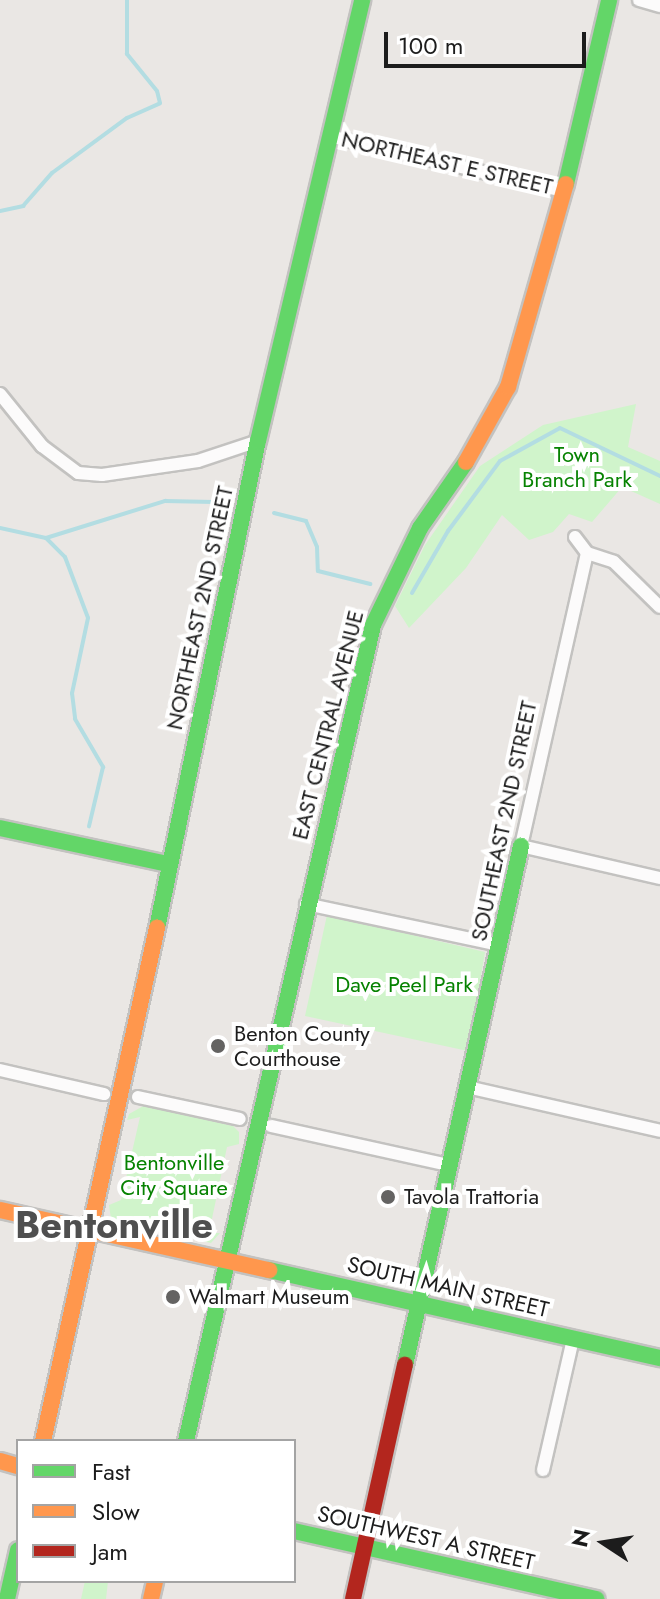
<!DOCTYPE html>
<style>
body{margin:0}
#map{position:relative;width:660px;height:1599px;overflow:hidden;background:#eae7e4;font-family:Jost,sans-serif}
div>[style]{position:absolute}
[style*='--x']{left:calc(var(--x)*1px);top:calc(var(--y)*1px);width:calc(var(--w)*1px);rotate:calc(var(--a)*1deg)}
.park>*{inset:0;background:#d0f4cb}
.stream>*{height:4px;margin:-2px;padding:0 2px;transform-origin:2px;border-radius:2px;background:#b3dde2}
.roads{filter:drop-shadow(2px 0 #c3c2c0) drop-shadow(-2px 0 #c3c2c0) drop-shadow(0 2px #c3c2c0) drop-shadow(0 -2px #c3c2c0)}
.street>*{height:12px;margin:-6px;padding:0 6px;transform-origin:6px;border-radius:6px;background:#fcfbfb}
.fast>*{height:16px;margin:-8px;padding:0 8px;transform-origin:8px;border-radius:8px;background:#63d668}
.slow>*{height:16px;margin:-8px;padding:0 8px;transform-origin:8px;border-radius:8px;background:#ff974d}
.jam>*{height:16px;margin:-8px;padding:0 8px;transform-origin:8px;border-radius:8px;background:#b3261e}
.dots>*{width:22px;height:22px;translate:-50% -50%;box-sizing:border-box;border:4px solid #fff;border-radius:50%}
span{translate:-50% -50%;white-space:nowrap;text-align:center;line-height:1.15;-webkit-text-stroke:8px #fff;paint-order:stroke}
.street-label{font-size:22px;color:#1c1c1c}
.park-label{font-size:22px;color:#068201}
.poi-label{font-size:22px;color:#1c1c1c}
.left{translate:0 -50%;text-align:left}
.town-label{font-size:38px;color:#4f4f4f;font-weight:700}
.legend{position:absolute;left:16px;top:1439px;width:280px;height:144px;box-sizing:border-box;background:#fff;border:2px solid #a4a4a4;margin:0;padding:10px 14px;list-style:none;font-size:24px;color:#1c1c1c}
.legend li{display:flex;align-items:center;gap:16px;height:40px}
.legend b{width:40px;border:2px solid #a4a4a4}
.north{position:absolute;left:564px;top:1503px;width:80px;height:80px;-webkit-text-stroke:6px #fff;paint-order:stroke;rotate:282deg;font-size:22px;font-weight:700;line-height:32px;text-align:center;color:#1c1c1c}
.north::after{content:'';display:block;margin:auto;width:28px;height:36px;background:#1c1c1c;clip-path:polygon(50% 0,100% 100%,50% 72%,0 100%)}
.scale{position:absolute;left:384px;top:32px;width:202px;height:36px;box-sizing:border-box;border:4px solid #1c1c1c;border-top:0;padding-left:10px;font-size:24px;line-height:28px;white-space:nowrap;color:#1c1c1c;-webkit-text-stroke:6px #fff;paint-order:stroke}
</style>
<div id="map">
<div class="park">
<div style="clip-path:polygon(636px 404px,628px 447px,660px 461px,660px 504px,622px 487px,592px 522px,569px 514px,553px 532px,529px 540px,502px 515px,466px 568px,409px 628px,395px 606px,425px 545px,480px 466px,543px 425px)"></div>
<div style="clip-path:polygon(327px 915px,485px 952px,468px 1051px,305px 1016px)"></div>
<div style="clip-path:polygon(145px 1105px,233px 1126px,239px 1132px,239px 1144px,227px 1147px,209px 1233px,220px 1233px,211px 1243px,111px 1219px,109px 1205px,121px 1200px,140px 1117px,127px 1120px,129px 1114px)"></div>
<div style="clip-path:polygon(85px 1581px,108px 1581px,106px 1599px,81px 1599px)"></div>
</div>
<div class="stream">
<div style="--x:0;--y:211;--w:24;--a:-12"></div>
<div style="--x:23;--y:206;--w:44;--a:-48.7"></div>
<div style="--x:52;--y:173;--w:93;--a:-36.3"></div>
<div style="--x:127;--y:118;--w:36;--a:-24"></div>
<div style="--x:160;--y:103;--w:12;--a:-104"></div>
<div style="--x:157;--y:91;--w:48;--a:-129"></div>
<div style="--x:127;--y:54;--w:54;--a:-90"></div>
<div style="--x:274;--y:513;--w:33;--a:14"></div>
<div style="--x:306;--y:521;--w:28;--a:67"></div>
<div style="--x:317;--y:547;--w:24;--a:88"></div>
<div style="--x:318;--y:571;--w:54;--a:14"></div>
<div style="--x:0;--y:528;--w:47;--a:12.3"></div>
<div style="--x:46;--y:538;--w:125;--a:-17.3"></div>
<div style="--x:165;--y:501;--w:49;--a:1.2"></div>
<div style="--x:46;--y:538;--w:27;--a:45"></div>
<div style="--x:65;--y:557;--w:65;--a:69.3"></div>
<div style="--x:88;--y:618;--w:77;--a:102"></div>
<div style="--x:72;--y:693;--w:26;--a:83"></div>
<div style="--x:75;--y:719;--w:56;--a:59.7"></div>
<div style="--x:103;--y:767;--w:61;--a:103.3"></div>
<div style="--x:412;--y:593;--w:72;--a:-59.9"></div>
<div style="--x:448;--y:531;--w:87;--a:-53.4"></div>
<div style="--x:500;--y:461;--w:68;--a:-28.8"></div>
<div style="--x:560;--y:428;--w:111;--a:25.6"></div>
</div>
<div class="roads">
<div class="street">
<div style="--x:639;--y:0;--w:22;--a:16"></div>
<div style="--x:329;--y:136;--w:241;--a:13.2"></div>
<div style="--x:0;--y:394;--w:67;--a:51.1"></div>
<div style="--x:42;--y:446;--w:45;--a:36.9"></div>
<div style="--x:78;--y:473;--w:24;--a:5"></div>
<div style="--x:102;--y:475;--w:97;--a:-8.3"></div>
<div style="--x:198;--y:461;--w:63;--a:-18.4"></div>
<div style="--x:575;--y:537;--w:20;--a:53"></div>
<div style="--x:587;--y:553;--w:300;--a:102.7"></div>
<div style="--x:521;--y:846;--w:143;--a:13"></div>
<div style="--x:587;--y:553;--w:28;--a:18"></div>
<div style="--x:614;--y:562;--w:64;--a:44.4"></div>
<div style="--x:306;--y:904;--w:197;--a:12"></div>
<div style="--x:0;--y:1070;--w:107;--a:13"></div>
<div style="--x:467;--y:1087;--w:198;--a:12.8"></div>
<div style="--x:138;--y:1097;--w:104;--a:12.2"></div>
<div style="--x:271;--y:1126;--w:182;--a:12.4"></div>
<div style="--x:543;--y:1470;--w:134;--a:-77.1"></div>
</div>
<div class="fast">
<div style="--x:566;--y:184;--w:189;--a:-76.8"></div>
<div style="--x:0;--y:828;--w:172;--a:12.1"></div>
<div style="--x:157;--y:928;--w:497;--a:-78.3"></div>
<div style="--x:258;--y:441;--w:453;--a:-76.7"></div>
<div style="--x:269;--y:1270;--w:401;--a:12.7"></div>
<div style="--x:405;--y:1365;--w:532;--a:-77.4"></div>
<div style="--x:186;--y:1441;--w:837;--a:-77.09"></div>
<div style="--x:373;--y:625;--w:108;--a:-64.1"></div>
<div style="--x:420;--y:528;--w:80;--a:-55.1"></div>
<div style="--x:294;--y:1531;--w:310;--a:12.7"></div>
<div style="--x:7;--y:1599;--w:50;--a:-77.3"></div>
</div>
<div class="slow">
<div style="--x:466;--y:462;--w:86;--a:-60.8"></div>
<div style="--x:508;--y:387;--w:211;--a:-74.1"></div>
<div style="--x:0;--y:1210;--w:276;--a:12.6"></div>
<div style="--x:43;--y:1441;--w:526;--a:-77.47"></div>
<div style="--x:0;--y:1461;--w:19;--a:16"></div>
<div style="--x:151;--y:1599;--w:18;--a:-77"></div>
</div>
<div class="jam">
<div style="--x:353;--y:1599;--w:240;--a:-77.5"></div>
</div>
</div>
<div class="dots">
<div style="left:218px;top:1046px;background:#646362"></div>
<div style="left:388px;top:1197px;background:#646362"></div>
<div style="left:173px;top:1297px;background:#646362"></div>
</div>
<div class="street-label">
<span style="left:447px;top:163px;rotate:13deg">NORTHEAST E STREET</span>
<span style="left:200px;top:608px;rotate:-78deg">NORTHEAST 2ND STREET</span>
<span style="left:328px;top:725px;rotate:-76deg">EAST CENTRAL AVENUE</span>
<span style="left:504px;top:821px;rotate:-78deg">SOUTHEAST 2ND STREET</span>
<span style="left:448px;top:1287px;rotate:13deg">SOUTH MAIN STREET</span>
<span style="left:426px;top:1538px;rotate:13deg">SOUTHWEST A STREET</span>
</div>
<div class="park-label">
<span style="left:577px;top:467px">Town<br>Branch Park</span>
<span style="left:404px;top:985px">Dave Peel Park</span>
<span style="left:174px;top:1175px">Bentonville<br>City Square</span>
</div>
<div class="poi-label">
<span class="left" style="left:234px;top:1046px">Benton County<br>Courthouse</span>
<span class="left" style="left:404px;top:1197px">Tavola Trattoria</span>
<span class="left" style="left:189px;top:1297px">Walmart Museum</span>
</div>
<div class="town-label">
<span style="left:114px;top:1225px">Bentonville</span>
</div>
<ul class="legend">
<li><b style="height:10px;background:#63d668"></b>Fast</li>
<li><b style="height:10px;background:#ff974d"></b>Slow</li>
<li><b style="height:10px;background:#b3261e"></b>Jam</li>
</ul>
<div class="north">N</div>
<div class="scale">100 m</div>
</div>
